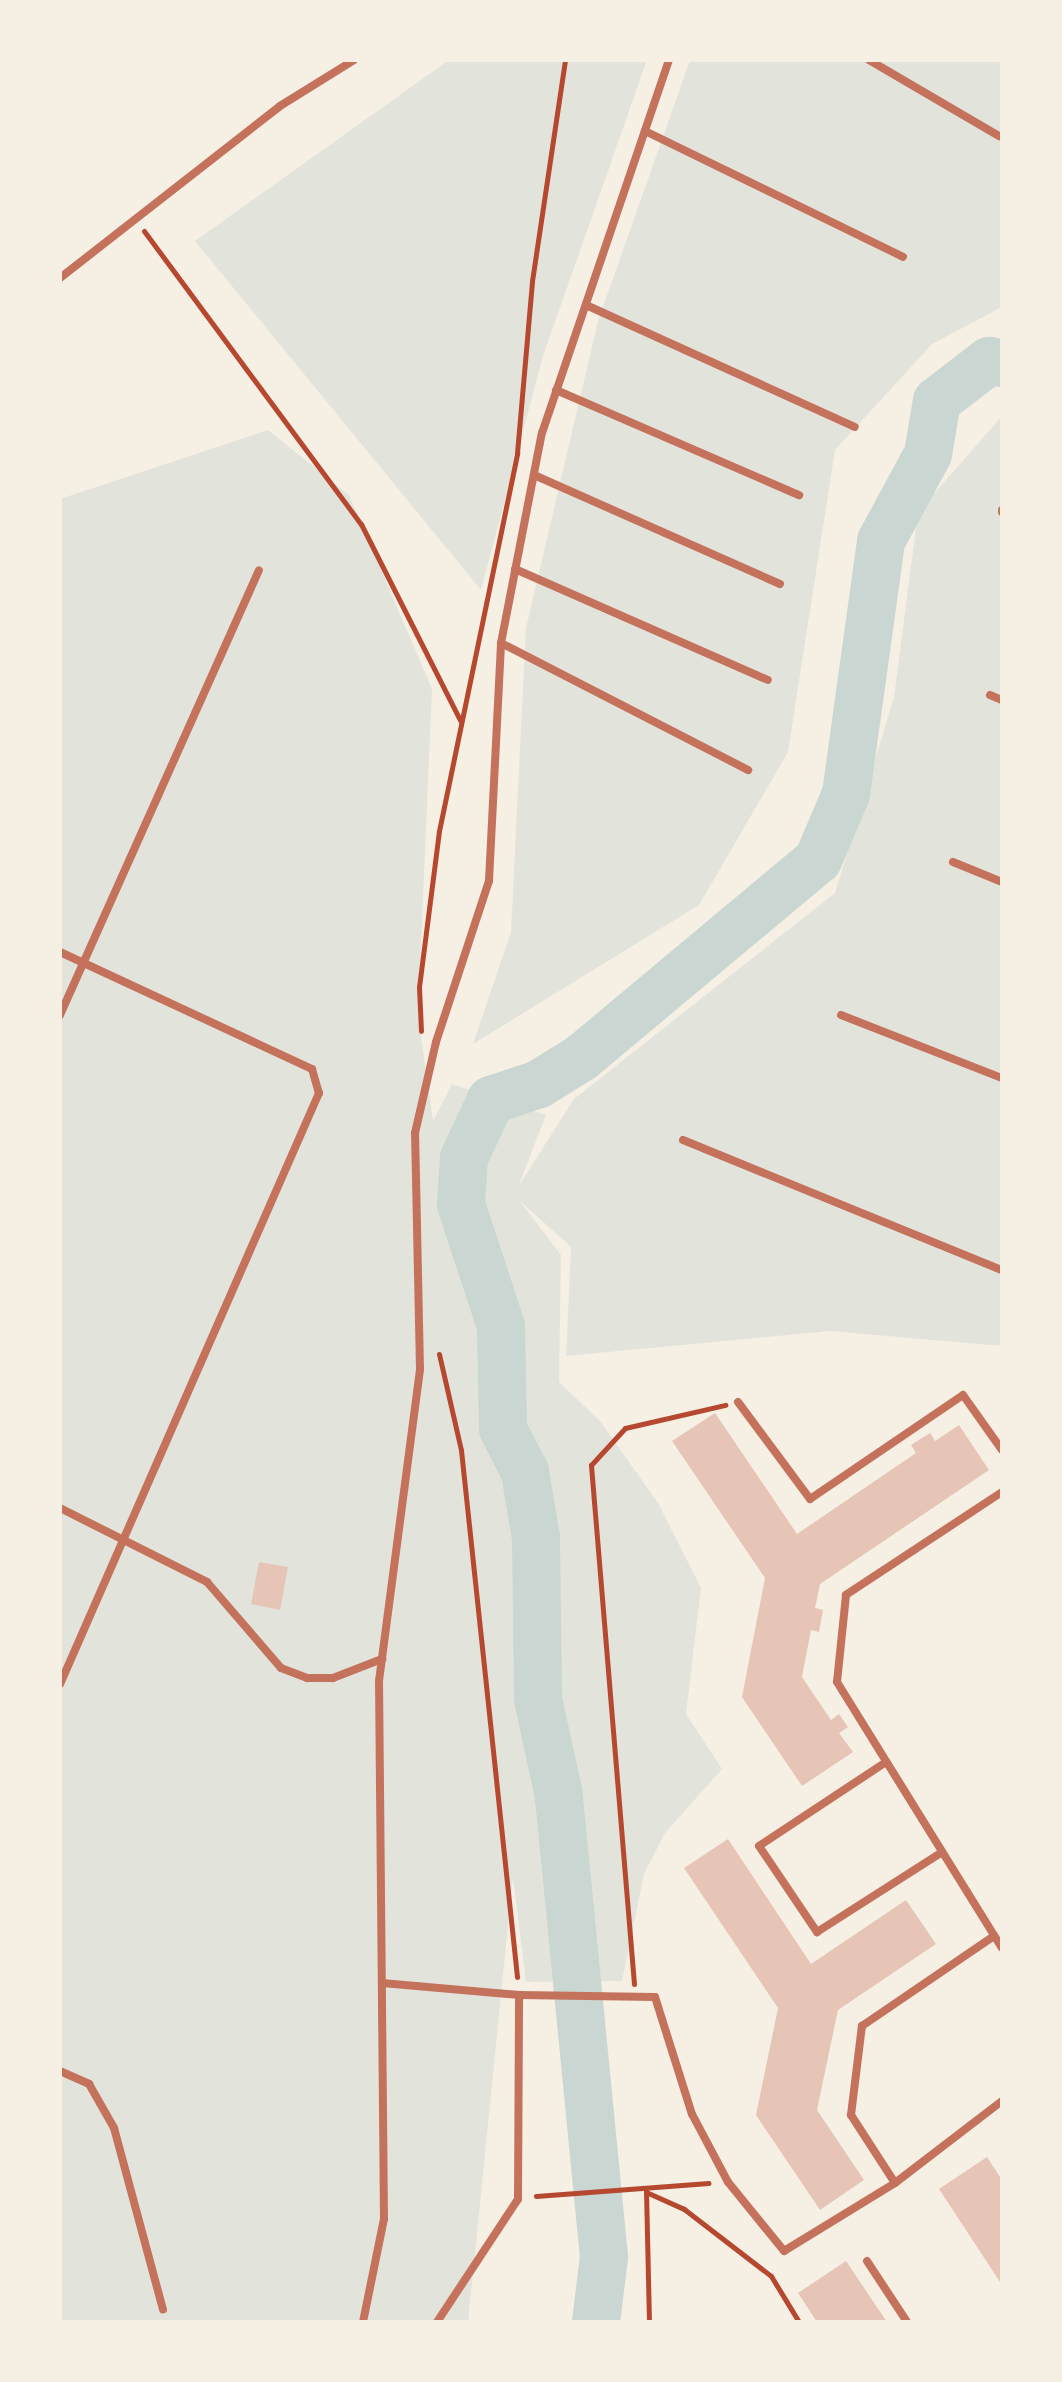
<!DOCTYPE html>
<style>
body{margin:0}
#map{position:relative;width:1062px;height:2382px;overflow:hidden;background:#f6efe4;font-family:Helvetica,sans-serif}
div>[style]{position:absolute}
[style*='--x']{left:calc(var(--x)*1px);top:calc(var(--y)*1px);width:calc(var(--w)*1px);rotate:calc(var(--a)*1deg)}
.green>*{inset:0;background:#e2e4dc}
.river>*{height:48px;margin:-24px;padding:0 24px;transform-origin:24px;border-radius:24px;background:#c9d6d2}
.building>*{inset:0;background:#e6c5b7}
.path>*{height:5px;margin:-2.5px;padding:0 2.5px;transform-origin:2.5px;border-radius:2.5px;background:#b5482f}
.service>*{height:8px;margin:-4px;padding:0 4px;transform-origin:4px;border-radius:4px;background:#c5725c}
span{translate:-50% -50%;white-space:nowrap;text-align:center;line-height:1.15;-webkit-text-stroke:9px #f6efe4;paint-order:stroke}
.frame{position:absolute;inset:0;border:62px solid #f6efe4;pointer-events:none}
</style>
<div id="map">
<div class="green">
<div style="clip-path:polygon(449px 60px,647px 60px,543px 356px,481px 590px,195px 241px)"></div>
<div style="clip-path:polygon(690px 60px,1002px 60px,1002px 307px,932px 344px,835px 450px,788px 752px,699px 905px,473px 1044px,511px 932px,526px 628px,598px 321px)"></div>
<div style="clip-path:polygon(1002px 416px,1002px 1346px,830px 1331px,566px 1356px,571px 1247px,519px 1200px,561px 1255px,559px 1382px,600px 1421px,658px 1503px,701px 1588px,686px 1714px,722px 1769px,665px 1833px,644px 1874px,622px 1981px,526px 1982px,513px 1877px,468px 2322px,60px 2322px,60px 499px,268px 430px,349px 495px,432px 689px,418px 1014px,433px 1121px,452px 1084px,546px 1115px,518px 1187px,574px 1099px,835px 893px,894px 697px,918px 512px)"></div>
</div>
<div class="river">
<div style="--x:596;--y:2322;--w:65;--a:-83"></div>
<div style="--x:604;--y:2257;--w:468;--a:-95.6"></div>
<div style="--x:558;--y:1791;--w:94;--a:-102.3"></div>
<div style="--x:538;--y:1699;--w:161;--a:-90.7"></div>
<div style="--x:536;--y:1538;--w:67;--a:-99.5"></div>
<div style="--x:525;--y:1472;--w:48;--a:-117.1"></div>
<div style="--x:503;--y:1429;--w:103;--a:-91.1"></div>
<div style="--x:501;--y:1326;--w:128;--a:-108.2"></div>
<div style="--x:461;--y:1204;--w:46;--a:-86.3"></div>
<div style="--x:464;--y:1158;--w:64;--a:-65"></div>
<div style="--x:491;--y:1100;--w:51;--a:-18.4"></div>
<div style="--x:539;--y:1084;--w:49;--a:-31.8"></div>
<div style="--x:581;--y:1058;--w:309;--a:-39.9"></div>
<div style="--x:818;--y:860;--w:72;--a:-67"></div>
<div style="--x:846;--y:794;--w:255;--a:-82.1"></div>
<div style="--x:881;--y:541;--w:99;--a:-61.6"></div>
<div style="--x:928;--y:454;--w:54;--a:-80.4"></div>
<div style="--x:937;--y:401;--w:66;--a:-37.6"></div>
<div style="--x:989;--y:361;--w:13;--a:9"></div>
</div>
<div class="building">
<div style="clip-path:polygon(715px 1413px,797px 1534px,916px 1453px,911px 1445px,930px 1433px,935px 1441px,959px 1425px,989px 1470px,820px 1584px,815px 1608px,823px 1610px,819px 1632px,811px 1630px,802px 1677px,831px 1720px,839px 1714px,848px 1727px,839px 1733px,853px 1752px,802px 1786px,742px 1697px,765px 1578px,672px 1441px)"></div>
<div style="clip-path:polygon(259px 1562px,288px 1567px,280px 1610px,251px 1604px)"></div>
<div style="clip-path:polygon(728px 1839px,811px 1964px,906px 1900px,936px 1944px,838px 2010px,817px 2110px,864px 2180px,820px 2210px,756px 2115px,778px 2008px,684px 1868px)"></div>
<div style="clip-path:polygon(987px 2157px,1002px 2180px,1002px 2285px,939px 2189px)"></div>
<div style="clip-path:polygon(846px 2261px,887px 2322px,817px 2322px,798px 2293px)"></div>
</div>
<div class="path">
<div style="--x:144;--y:231;--w:365;--a:53.5"></div>
<div style="--x:361;--y:524;--w:220;--a:63.2"></div>
<div style="--x:421;--y:1031;--w:44;--a:-92.6"></div>
<div style="--x:419;--y:987;--w:157;--a:-82.7"></div>
<div style="--x:439;--y:831;--w:386;--a:-78.3"></div>
<div style="--x:517;--y:453;--w:173;--a:-85"></div>
<div style="--x:532;--y:281;--w:223;--a:-81.5"></div>
<div style="--x:439;--y:1354;--w:98;--a:77.1"></div>
<div style="--x:461;--y:1450;--w:530;--a:83.93"></div>
<div style="--x:634;--y:1984;--w:521;--a:-94.74"></div>
<div style="--x:591;--y:1465;--w:50;--a:-47.4"></div>
<div style="--x:625;--y:1428;--w:103;--a:-13"></div>
<div style="--x:646;--y:2190;--w:132;--a:88.7"></div>
<div style="--x:646;--y:2192;--w:42;--a:24.1"></div>
<div style="--x:684;--y:2209;--w:110;--a:37.6"></div>
<div style="--x:771;--y:2276;--w:54;--a:58.7"></div>
<div style="--x:536;--y:2196;--w:173;--a:-4.3"></div>
</div>
<div class="service">
<div style="--x:869;--y:60;--w:151;--a:30.3"></div>
<div style="--x:645;--y:131;--w:287;--a:26"></div>
<div style="--x:60;--y:278;--w:279;--a:-38"></div>
<div style="--x:280;--y:106;--w:87;--a:-31.9"></div>
<div style="--x:586;--y:305;--w:295;--a:24.4"></div>
<div style="--x:556;--y:390;--w:265;--a:23.4"></div>
<div style="--x:534;--y:475;--w:269;--a:23.9"></div>
<div style="--x:1002;--y:510;--w:2;--a:90"></div>
<div style="--x:515;--y:569;--w:276;--a:23.7"></div>
<div style="--x:501;--y:643;--w:278;--a:27.2"></div>
<div style="--x:990;--y:695;--w:13;--a:23"></div>
<div style="--x:953;--y:862;--w:53;--a:22.2"></div>
<div style="--x:60;--y:952;--w:278;--a:24.9"></div>
<div style="--x:312;--y:1069;--w:25;--a:74"></div>
<div style="--x:319;--y:1093;--w:645;--a:113.66"></div>
<div style="--x:60;--y:1015;--w:487;--a:-65.9"></div>
<div style="--x:841;--y:1015;--w:173;--a:21.4"></div>
<div style="--x:683;--y:1140;--w:344;--a:22.2"></div>
<div style="--x:738;--y:1402;--w:121;--a:53.4"></div>
<div style="--x:810;--y:1499;--w:185;--a:-34.2"></div>
<div style="--x:963;--y:1395;--w:67;--a:54.7"></div>
<div style="--x:1002;--y:1492;--w:187;--a:146.6"></div>
<div style="--x:846;--y:1595;--w:87;--a:95.9"></div>
<div style="--x:837;--y:1682;--w:313;--a:58.2"></div>
<div style="--x:60;--y:1508;--w:165;--a:26.7"></div>
<div style="--x:207;--y:1582;--w:113;--a:49.3"></div>
<div style="--x:281;--y:1668;--w:28;--a:21"></div>
<div style="--x:307;--y:1678;--w:26;--a:0"></div>
<div style="--x:333;--y:1678;--w:53;--a:-21.2"></div>
<div style="--x:886;--y:1762;--w:152;--a:146.5"></div>
<div style="--x:759;--y:1846;--w:104;--a:56"></div>
<div style="--x:817;--y:1932;--w:148;--a:-32.6"></div>
<div style="--x:382;--y:1983;--w:138;--a:5"></div>
<div style="--x:519;--y:1995;--w:136;--a:0.8"></div>
<div style="--x:655;--y:1997;--w:123;--a:72.5"></div>
<div style="--x:692;--y:2114;--w:77;--a:62.1"></div>
<div style="--x:728;--y:2182;--w:89;--a:50.9"></div>
<div style="--x:784;--y:2251;--w:130;--a:-31.5"></div>
<div style="--x:895;--y:2183;--w:135;--a:-37.5"></div>
<div style="--x:60;--y:2071;--w:32;--a:24"></div>
<div style="--x:89;--y:2084;--w:51;--a:60.4"></div>
<div style="--x:114;--y:2128;--w:188;--a:74.9"></div>
<div style="--x:895;--y:2183;--w:81;--a:-122.9"></div>
<div style="--x:851;--y:2115;--w:90;--a:-83"></div>
<div style="--x:862;--y:2026;--w:160;--a:-34.3"></div>
<div style="--x:867;--y:2261;--w:73;--a:56.7"></div>
<div style="--x:363;--y:2322;--w:105;--a:-78.5"></div>
<div style="--x:384;--y:2219;--w:538;--a:-90.53"></div>
<div style="--x:379;--y:1681;--w:315;--a:-82.5"></div>
<div style="--x:420;--y:1369;--w:236;--a:-91.2"></div>
<div style="--x:415;--y:1133;--w:93;--a:-77"></div>
<div style="--x:436;--y:1042;--w:169;--a:-71.8"></div>
<div style="--x:489;--y:881;--w:238;--a:-87.1"></div>
<div style="--x:501;--y:643;--w:214;--a:-79"></div>
<div style="--x:542;--y:433;--w:394;--a:-71.2"></div>
<div style="--x:437;--y:2322;--w:147;--a:-56.6"></div>
<div style="--x:518;--y:2199;--w:204;--a:-89.7"></div>
</div>
<div class="frame"></div>
</div>
